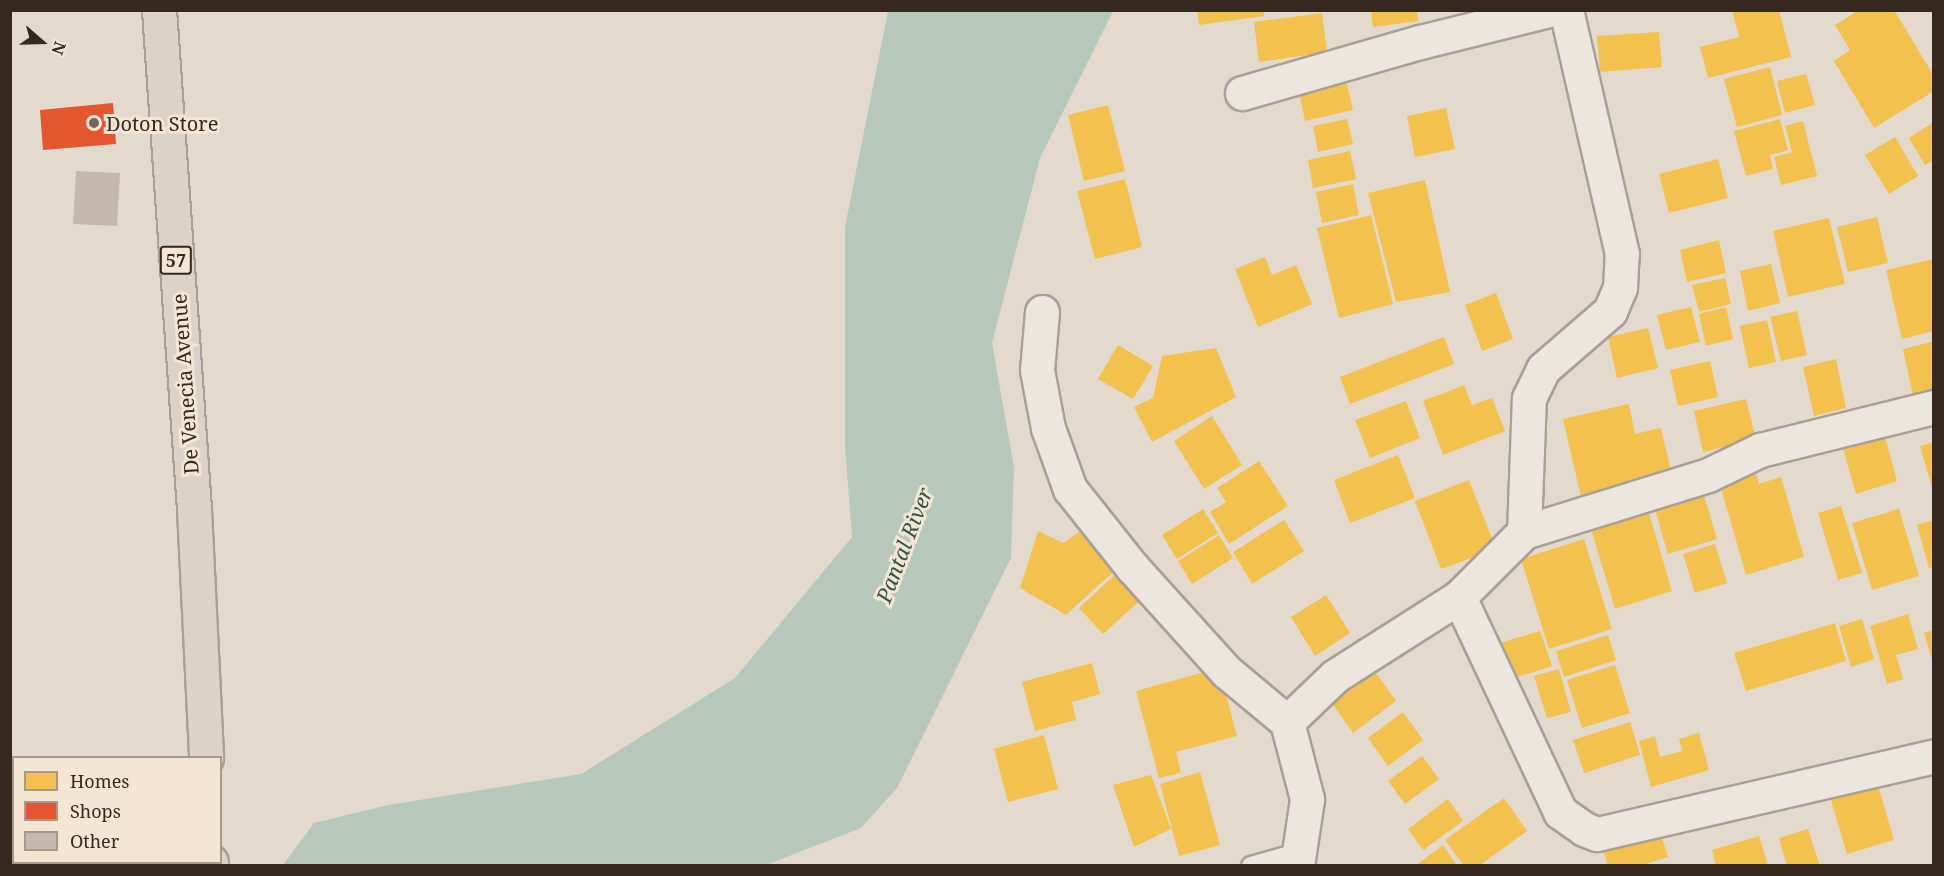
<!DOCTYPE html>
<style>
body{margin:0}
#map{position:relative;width:1944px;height:876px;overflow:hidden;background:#e3dacd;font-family:"Noto Serif",serif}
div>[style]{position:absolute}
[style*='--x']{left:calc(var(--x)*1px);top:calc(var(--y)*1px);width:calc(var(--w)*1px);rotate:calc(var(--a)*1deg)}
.water>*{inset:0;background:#b8c7bc}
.homes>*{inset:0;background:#f2c14e}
.shops>*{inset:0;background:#e4572e}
.building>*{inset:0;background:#c6b8ae}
.roads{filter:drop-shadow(2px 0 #a89f96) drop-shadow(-2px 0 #a89f96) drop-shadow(0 2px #a89f96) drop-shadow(0 -2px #a89f96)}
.service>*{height:18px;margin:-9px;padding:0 9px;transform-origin:9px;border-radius:9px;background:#ece6de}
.minor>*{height:33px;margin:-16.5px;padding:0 16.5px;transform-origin:16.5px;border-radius:16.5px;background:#ece6de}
.trunk>*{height:33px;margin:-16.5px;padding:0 16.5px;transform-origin:16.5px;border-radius:16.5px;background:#dcd2c7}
.dots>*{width:16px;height:16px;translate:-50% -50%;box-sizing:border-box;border:3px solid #f4e6d3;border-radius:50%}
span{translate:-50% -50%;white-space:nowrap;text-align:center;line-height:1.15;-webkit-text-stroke:6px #f4e6d3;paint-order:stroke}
.shield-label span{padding:2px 4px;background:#f4e6d3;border:2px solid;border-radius:4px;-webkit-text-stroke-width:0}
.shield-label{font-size:18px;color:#36271f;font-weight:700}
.poi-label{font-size:20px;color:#36271f}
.left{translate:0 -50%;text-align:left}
.street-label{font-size:20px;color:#36271f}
.water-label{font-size:21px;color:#2f554e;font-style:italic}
.frame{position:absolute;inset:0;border:12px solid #36271f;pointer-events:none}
.legend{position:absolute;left:12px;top:756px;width:210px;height:108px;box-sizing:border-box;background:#f4e6d3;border:2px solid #a89a8b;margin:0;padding:8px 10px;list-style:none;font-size:18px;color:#36271f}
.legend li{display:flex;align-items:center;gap:12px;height:30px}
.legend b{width:30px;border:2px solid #a89a8b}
.north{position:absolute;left:12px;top:12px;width:60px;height:60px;-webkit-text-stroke:4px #f4e6d3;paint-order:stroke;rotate:110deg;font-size:16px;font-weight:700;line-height:24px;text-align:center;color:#36271f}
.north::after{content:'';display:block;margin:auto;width:21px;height:27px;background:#36271f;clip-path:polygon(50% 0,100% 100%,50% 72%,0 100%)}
</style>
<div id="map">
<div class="water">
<div style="clip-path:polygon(888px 11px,1113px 11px,1040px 158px,992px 343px,1014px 467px,1011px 558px,897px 788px,861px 828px,766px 865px,283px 865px,314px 823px,388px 805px,581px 774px,735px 678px,852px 537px,845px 447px,845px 227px)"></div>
</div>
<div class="homes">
<div style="clip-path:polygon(1197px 10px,1264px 10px,1264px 16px,1199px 25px)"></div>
<div style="clip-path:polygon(1371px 10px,1417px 10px,1418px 21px,1373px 27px)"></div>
<div style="clip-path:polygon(1732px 10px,1779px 10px,1791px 57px,1708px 78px,1700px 47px,1739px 37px)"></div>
<div style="clip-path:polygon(1859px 10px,1894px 10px,1934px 76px,1934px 91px,1874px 128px,1834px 61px,1850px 50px,1835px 25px)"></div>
<div style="clip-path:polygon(1322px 13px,1327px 52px,1259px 62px,1254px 22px)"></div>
<div style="clip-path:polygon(1659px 32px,1662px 67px,1600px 72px,1597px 36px)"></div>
<div style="clip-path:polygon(1770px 67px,1782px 115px,1737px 127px,1724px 79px)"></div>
<div style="clip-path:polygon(1806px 74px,1815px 105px,1785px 113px,1777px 81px)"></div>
<div style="clip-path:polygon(1345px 76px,1353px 110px,1305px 121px,1298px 86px)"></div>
<div style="clip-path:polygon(1108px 105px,1125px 171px,1084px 181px,1068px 115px)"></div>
<div style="clip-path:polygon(1446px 108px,1455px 149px,1415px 157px,1407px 116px)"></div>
<div style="clip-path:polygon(1347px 119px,1353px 144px,1318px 152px,1313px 126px)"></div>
<div style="clip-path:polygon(1780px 119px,1788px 150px,1770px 155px,1773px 169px,1746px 176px,1734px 131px)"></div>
<div style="clip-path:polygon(1803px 121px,1817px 176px,1781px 185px,1774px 157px,1792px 152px,1785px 126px)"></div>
<div style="clip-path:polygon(1934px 122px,1934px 160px,1925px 165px,1909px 138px)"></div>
<div style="clip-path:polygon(1895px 137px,1918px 176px,1889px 194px,1865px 155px)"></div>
<div style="clip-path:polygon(1350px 151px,1356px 179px,1313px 188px,1308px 160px)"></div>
<div style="clip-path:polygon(1718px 159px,1728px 198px,1669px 213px,1659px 174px)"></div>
<div style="clip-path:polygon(1125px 179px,1142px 247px,1095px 259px,1077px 191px)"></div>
<div style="clip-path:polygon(1425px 180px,1450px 292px,1396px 302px,1368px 193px)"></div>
<div style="clip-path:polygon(1353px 184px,1359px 215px,1322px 223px,1316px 192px)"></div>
<div style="clip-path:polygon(1371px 215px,1393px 304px,1339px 318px,1317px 228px)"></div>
<div style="clip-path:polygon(1877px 217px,1888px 263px,1848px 272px,1837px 227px)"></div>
<div style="clip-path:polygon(1829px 218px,1845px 284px,1788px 297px,1773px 231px)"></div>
<div style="clip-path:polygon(1719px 240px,1726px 273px,1687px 282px,1680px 250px)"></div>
<div style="clip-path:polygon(1265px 257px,1272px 275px,1296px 265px,1312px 304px,1258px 327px,1235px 269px)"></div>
<div style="clip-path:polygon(1934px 259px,1934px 331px,1902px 339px,1886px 270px)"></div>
<div style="clip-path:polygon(1771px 264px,1780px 303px,1748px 311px,1740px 271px)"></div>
<div style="clip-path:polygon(1725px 278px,1731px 304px,1699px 312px,1692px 285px)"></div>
<div style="clip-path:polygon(1496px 293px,1513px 339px,1482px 351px,1465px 305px)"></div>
<div style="clip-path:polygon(1691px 307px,1700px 342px,1666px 350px,1657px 315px)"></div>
<div style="clip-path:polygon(1726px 307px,1733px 339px,1706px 346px,1699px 314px)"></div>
<div style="clip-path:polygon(1797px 311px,1807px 355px,1781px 361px,1770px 317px)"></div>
<div style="clip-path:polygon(1767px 320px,1776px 362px,1749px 368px,1740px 326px)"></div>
<div style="clip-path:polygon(1648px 328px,1658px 368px,1617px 378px,1608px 337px)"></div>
<div style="clip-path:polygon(1444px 337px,1454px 364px,1350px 404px,1340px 377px)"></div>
<div style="clip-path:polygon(1934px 341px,1934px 391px,1913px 396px,1903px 349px)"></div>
<div style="clip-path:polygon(1118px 345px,1153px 366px,1133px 399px,1098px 379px)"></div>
<div style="clip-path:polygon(1216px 348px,1236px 397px,1152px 442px,1134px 407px,1153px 398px,1162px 356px)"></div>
<div style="clip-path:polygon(1836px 359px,1846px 408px,1814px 416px,1803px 367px)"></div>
<div style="clip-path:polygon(1710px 361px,1718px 397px,1678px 406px,1670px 370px)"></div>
<div style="clip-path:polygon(1464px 385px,1472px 405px,1492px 398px,1505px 431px,1443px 455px,1423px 401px)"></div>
<div style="clip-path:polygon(1746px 399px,1756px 439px,1703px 452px,1694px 411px)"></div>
<div style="clip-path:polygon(1406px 401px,1420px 438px,1370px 458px,1355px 420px)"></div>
<div style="clip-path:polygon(1629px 404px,1635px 434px,1661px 428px,1672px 475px,1581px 497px,1563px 419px)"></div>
<div style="clip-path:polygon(1212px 416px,1242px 465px,1204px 489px,1174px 441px)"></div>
<div style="clip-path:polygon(1884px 433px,1897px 481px,1856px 494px,1842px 445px)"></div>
<div style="clip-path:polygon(1934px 442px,1934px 491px,1933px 491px,1920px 446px)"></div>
<div style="clip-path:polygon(1398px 455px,1415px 498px,1350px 523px,1334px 480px)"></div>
<div style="clip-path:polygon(1259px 461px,1288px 506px,1229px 544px,1210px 512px,1226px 502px,1217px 488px)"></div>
<div style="clip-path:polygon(1755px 470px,1759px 484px,1781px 477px,1804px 557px,1746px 575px,1719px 481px)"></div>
<div style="clip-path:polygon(1469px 480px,1496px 549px,1441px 569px,1415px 501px)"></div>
<div style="clip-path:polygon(1702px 488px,1717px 539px,1668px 554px,1653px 503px)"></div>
<div style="clip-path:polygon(1841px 506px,1862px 573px,1838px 580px,1818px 513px)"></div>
<div style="clip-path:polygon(1625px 508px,1628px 519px,1649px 513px,1672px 591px,1615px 609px,1588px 519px)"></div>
<div style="clip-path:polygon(1203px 509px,1218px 533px,1177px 559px,1162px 535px)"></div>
<div style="clip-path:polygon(1899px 509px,1919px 576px,1872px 590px,1852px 523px)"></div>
<div style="clip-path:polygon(1284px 520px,1304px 551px,1252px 584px,1233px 552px)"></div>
<div style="clip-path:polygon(1934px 520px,1934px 567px,1929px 568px,1917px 525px)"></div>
<div style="clip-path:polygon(1092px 523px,1124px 562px,1066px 615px,1020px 588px,1038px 531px,1063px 543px)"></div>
<div style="clip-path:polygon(1219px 535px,1233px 558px,1192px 584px,1178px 561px)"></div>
<div style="clip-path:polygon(1584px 539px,1612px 629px,1549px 649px,1521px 559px)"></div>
<div style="clip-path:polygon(1715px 544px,1727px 583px,1695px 593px,1683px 554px)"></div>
<div style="clip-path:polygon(1119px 571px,1143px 598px,1103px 634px,1079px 608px)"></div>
<div style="clip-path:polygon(1326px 595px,1350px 633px,1315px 656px,1291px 617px)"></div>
<div style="clip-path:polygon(1908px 614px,1918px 649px,1896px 655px,1903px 679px,1887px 684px,1870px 626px)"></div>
<div style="clip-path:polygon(1862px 619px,1874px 659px,1851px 667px,1839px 626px)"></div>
<div style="clip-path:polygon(1835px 623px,1846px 661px,1746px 691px,1734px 653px)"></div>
<div style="clip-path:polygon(1934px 630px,1934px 663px,1933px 663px,1924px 633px)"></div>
<div style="clip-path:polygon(1540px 631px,1552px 666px,1511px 679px,1500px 643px)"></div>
<div style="clip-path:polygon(1608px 635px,1616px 660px,1564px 677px,1556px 651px)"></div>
<div style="clip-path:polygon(1368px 662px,1396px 701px,1353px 733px,1325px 693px)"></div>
<div style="clip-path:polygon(1092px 663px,1100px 694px,1072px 702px,1076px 720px,1035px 731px,1022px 682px)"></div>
<div style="clip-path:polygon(1615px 665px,1630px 713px,1582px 728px,1567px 680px)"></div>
<div style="clip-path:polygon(1219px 668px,1237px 736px,1176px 752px,1181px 773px,1159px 778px,1136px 691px)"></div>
<div style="clip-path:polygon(1559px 669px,1571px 712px,1547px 718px,1534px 676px)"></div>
<div style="clip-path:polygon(1403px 712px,1423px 740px,1388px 766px,1368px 738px)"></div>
<div style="clip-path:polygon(1630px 722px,1640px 755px,1584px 773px,1573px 740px)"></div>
<div style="clip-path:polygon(1699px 733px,1709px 770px,1651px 787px,1639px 741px,1655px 736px,1660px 757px,1682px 751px,1679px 739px)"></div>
<div style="clip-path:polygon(1044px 735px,1058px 789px,1008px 802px,994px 749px)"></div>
<div style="clip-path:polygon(1422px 756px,1439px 779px,1405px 804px,1388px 781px)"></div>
<div style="clip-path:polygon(1200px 772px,1220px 845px,1179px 856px,1160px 784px)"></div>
<div style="clip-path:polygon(1151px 775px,1171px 829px,1134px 847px,1113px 785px)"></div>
<div style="clip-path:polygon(1877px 782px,1894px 840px,1847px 854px,1830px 797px)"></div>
<div style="clip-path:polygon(1504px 798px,1527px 831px,1479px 866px,1464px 866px,1445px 840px)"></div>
<div style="clip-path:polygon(1448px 799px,1463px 821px,1423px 850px,1408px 829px)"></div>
<div style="clip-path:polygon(1659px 828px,1668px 857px,1640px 866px,1608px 866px,1602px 846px)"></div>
<div style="clip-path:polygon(1808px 829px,1820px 866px,1787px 866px,1779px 838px)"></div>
<div style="clip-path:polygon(1759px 836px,1768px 866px,1716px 866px,1712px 850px)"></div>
<div style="clip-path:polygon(1443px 845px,1457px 866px,1415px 866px)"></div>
</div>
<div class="shops">
<div style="clip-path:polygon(113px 103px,116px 144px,43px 150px,40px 110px)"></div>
</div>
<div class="building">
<div style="clip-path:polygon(76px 171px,120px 173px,117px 226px,73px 224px)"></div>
</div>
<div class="roads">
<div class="service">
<div style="--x:1251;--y:866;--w:51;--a:-15.9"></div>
</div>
<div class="minor">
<div style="--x:1242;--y:93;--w:185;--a:-16"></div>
<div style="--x:1420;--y:42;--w:133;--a:-13.9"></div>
<div style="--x:1042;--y:312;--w:58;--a:94.9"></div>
<div style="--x:1037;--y:370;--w:59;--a:79.3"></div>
<div style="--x:1048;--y:428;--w:65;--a:70.2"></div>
<div style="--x:1070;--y:489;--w:100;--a:51.5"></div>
<div style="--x:1132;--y:567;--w:142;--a:47.9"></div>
<div style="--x:1227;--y:672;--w:78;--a:39.8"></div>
<div style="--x:1287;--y:722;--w:80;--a:75.4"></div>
<div style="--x:1307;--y:799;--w:68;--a:98.5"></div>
<div style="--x:1524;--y:532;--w:134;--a:-87.9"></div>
<div style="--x:1529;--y:398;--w:32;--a:-64"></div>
<div style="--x:1543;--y:369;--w:89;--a:-40.9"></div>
<div style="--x:1610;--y:311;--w:26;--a:-67"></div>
<div style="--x:1620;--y:287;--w:33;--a:-87"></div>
<div style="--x:1622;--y:254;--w:250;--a:-102.9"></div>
<div style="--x:1459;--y:597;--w:238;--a:64.8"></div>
<div style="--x:1560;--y:812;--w:29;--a:35"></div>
<div style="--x:1584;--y:829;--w:14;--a:21"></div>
<div style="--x:1597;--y:834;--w:346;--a:-13"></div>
<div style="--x:1287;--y:722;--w:66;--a:-43.8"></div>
<div style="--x:1335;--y:676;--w:147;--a:-32.5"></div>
<div style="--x:1459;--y:597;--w:92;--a:-45"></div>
<div style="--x:1524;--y:532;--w:193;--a:-17.2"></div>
<div style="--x:1708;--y:475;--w:58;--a:-25.7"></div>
<div style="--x:1760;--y:450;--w:179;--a:-13.9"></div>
</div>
<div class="trunk">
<div style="--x:159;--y:10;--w:500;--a:85.99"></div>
<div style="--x:194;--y:509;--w:249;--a:87.2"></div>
<div style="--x:211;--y:862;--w:4;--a:90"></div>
</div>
</div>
<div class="dots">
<div style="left:94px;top:123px;background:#73665c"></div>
</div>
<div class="shield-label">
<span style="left:176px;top:260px">57</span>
</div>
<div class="poi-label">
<span class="left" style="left:106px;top:123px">Doton Store</span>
</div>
<div class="street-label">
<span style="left:185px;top:384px;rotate:-94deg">De Venecia Avenue</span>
</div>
<div class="water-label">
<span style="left:904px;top:545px;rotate:-69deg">Pantal River</span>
</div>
<div class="frame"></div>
<ul class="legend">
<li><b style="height:16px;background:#f2c14e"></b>Homes</li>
<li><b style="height:16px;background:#e4572e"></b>Shops</li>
<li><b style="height:16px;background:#c6b8ae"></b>Other</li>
</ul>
<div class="north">N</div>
</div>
